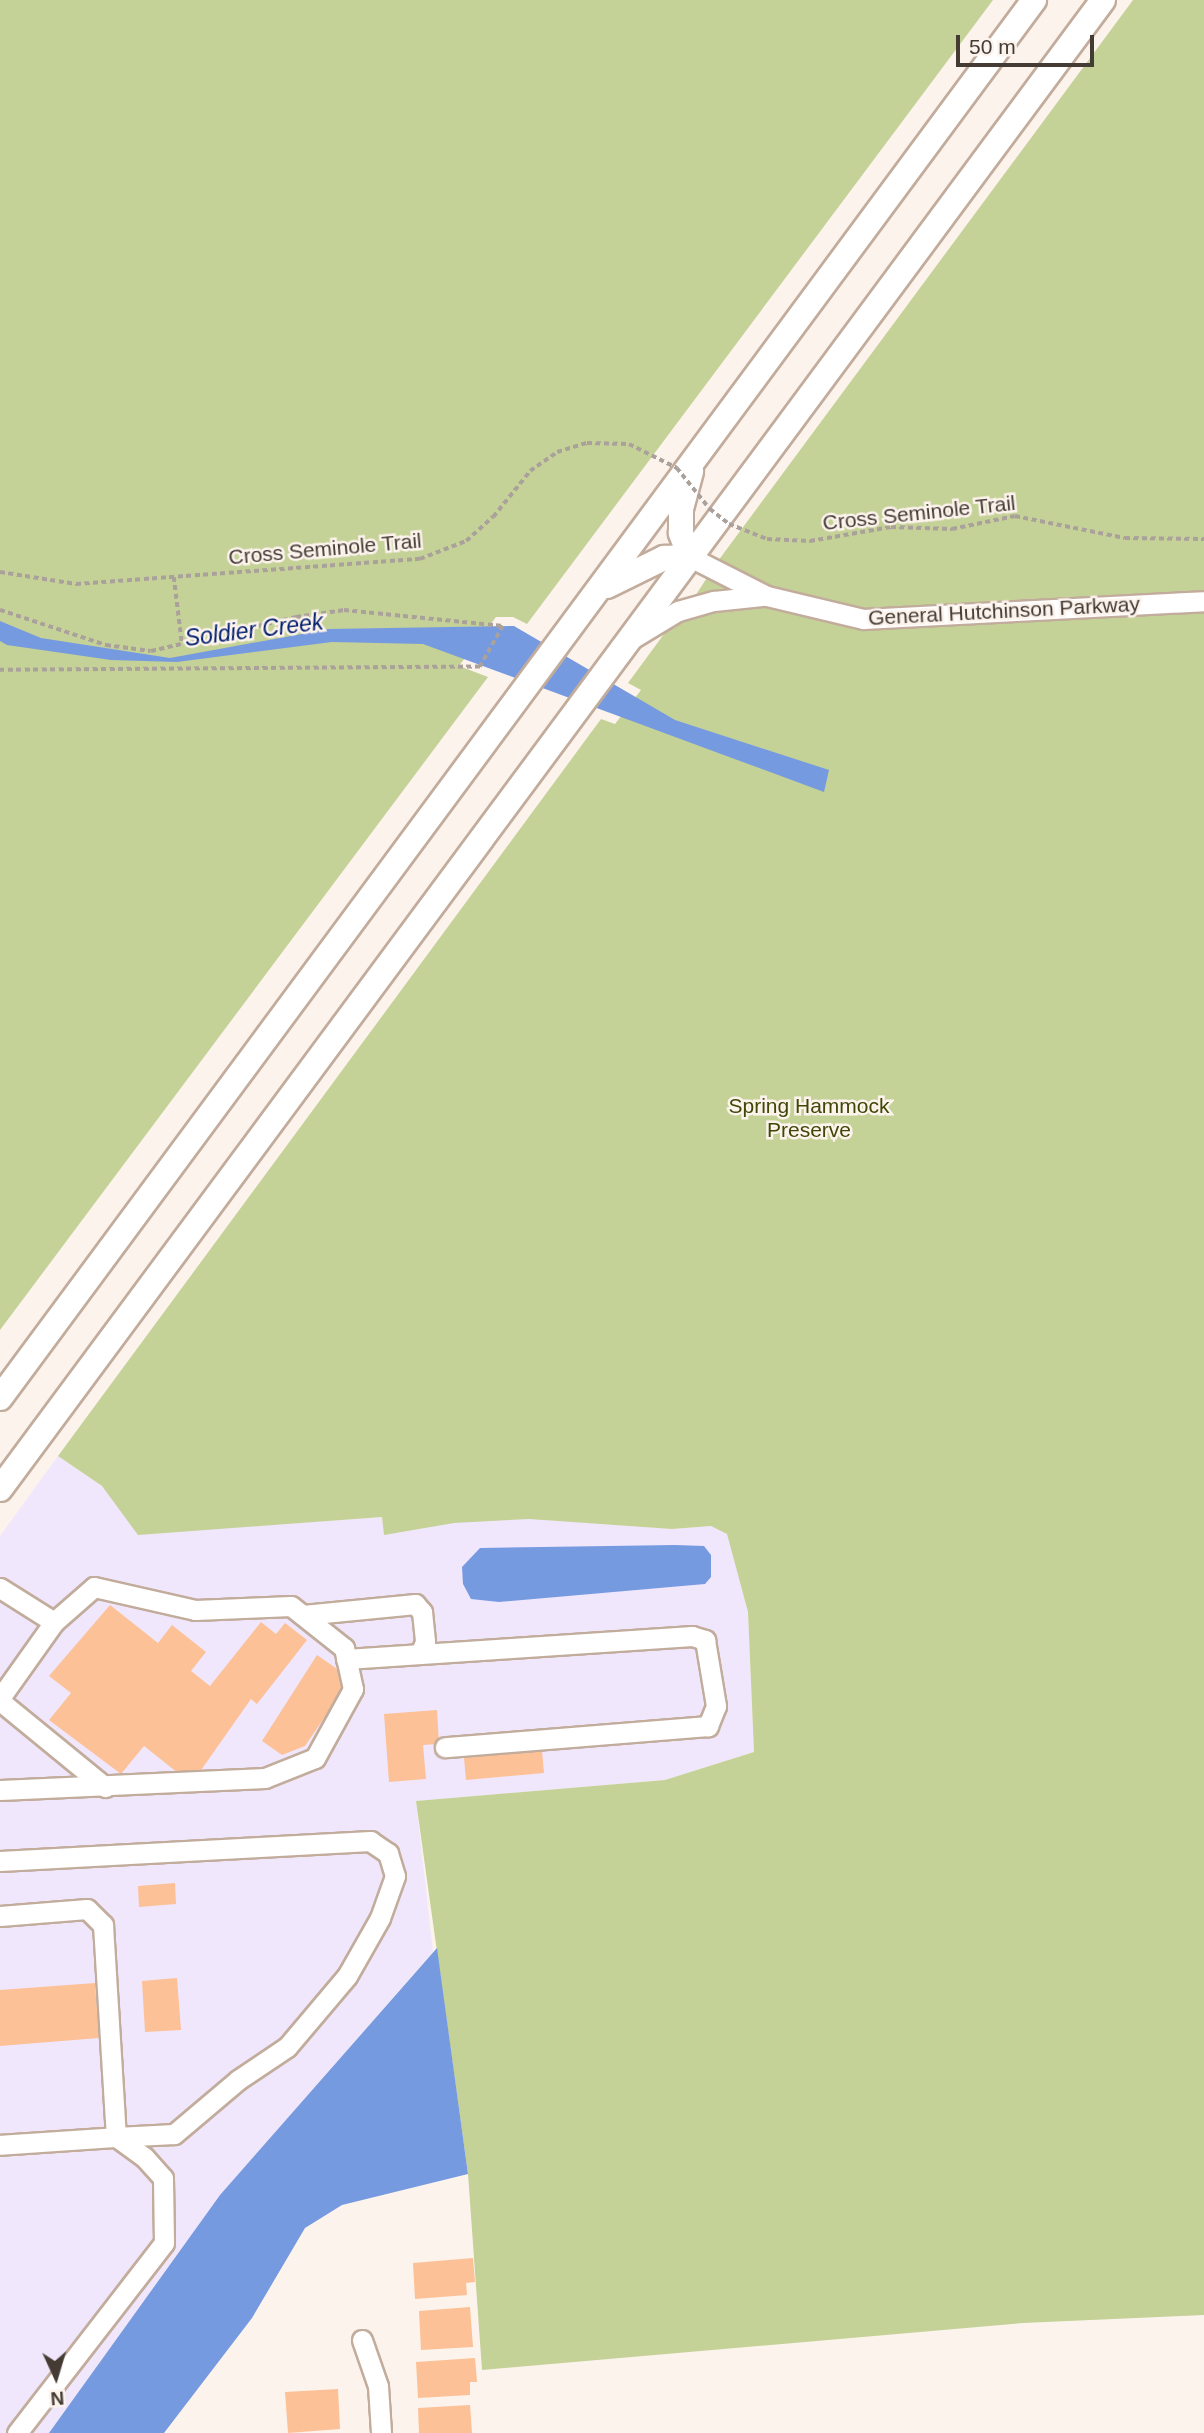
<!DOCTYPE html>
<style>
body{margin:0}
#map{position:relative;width:1204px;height:2433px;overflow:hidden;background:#fdf3ed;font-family:Arial,sans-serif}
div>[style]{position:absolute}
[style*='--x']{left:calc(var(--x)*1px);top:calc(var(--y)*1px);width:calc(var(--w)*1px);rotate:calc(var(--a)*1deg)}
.commercial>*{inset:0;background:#f0e7fc}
.green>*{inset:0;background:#c4d197}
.water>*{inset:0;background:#769ae0}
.building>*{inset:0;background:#fcc196}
.path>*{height:3.5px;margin-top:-1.75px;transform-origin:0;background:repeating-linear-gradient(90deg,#aba19b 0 5px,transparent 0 8.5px)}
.roads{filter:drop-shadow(2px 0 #c2ac9c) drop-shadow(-2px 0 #c2ac9c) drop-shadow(0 2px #c2ac9c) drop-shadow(0 -2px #c2ac9c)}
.minor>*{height:19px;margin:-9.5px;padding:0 9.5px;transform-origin:9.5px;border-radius:9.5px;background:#fff}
.major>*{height:24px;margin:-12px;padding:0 12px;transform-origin:12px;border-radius:12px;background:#fff}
.path-bridge>*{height:3.5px;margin-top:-1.75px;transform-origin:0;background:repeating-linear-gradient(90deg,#aba19b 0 5px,transparent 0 8.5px)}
span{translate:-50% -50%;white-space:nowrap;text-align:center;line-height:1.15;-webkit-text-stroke:5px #fdf3ed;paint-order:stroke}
.street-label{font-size:21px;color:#443b34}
.park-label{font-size:21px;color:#3e4705}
.water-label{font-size:23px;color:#011f6e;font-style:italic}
.north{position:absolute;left:21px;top:2342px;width:70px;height:70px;-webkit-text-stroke:5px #fdf3ed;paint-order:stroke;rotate:176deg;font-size:19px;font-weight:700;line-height:28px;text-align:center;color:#443b34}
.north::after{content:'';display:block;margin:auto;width:24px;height:32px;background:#443b34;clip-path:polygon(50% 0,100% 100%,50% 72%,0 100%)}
.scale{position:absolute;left:956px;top:35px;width:138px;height:32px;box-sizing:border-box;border:4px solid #443b34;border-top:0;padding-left:9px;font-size:21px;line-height:24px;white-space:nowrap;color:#443b34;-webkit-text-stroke:5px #fdf3ed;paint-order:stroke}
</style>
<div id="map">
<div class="commercial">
<div style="clip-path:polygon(58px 1456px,168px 1532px,382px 1517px,384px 1534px,495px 1516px,672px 1529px,711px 1526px,727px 1533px,748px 1612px,754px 1752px,665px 1780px,416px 1801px,433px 1952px,220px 2195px,49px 2433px,0 2433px,0 1536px)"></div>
</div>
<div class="green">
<div style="clip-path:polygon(0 0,993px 0,527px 624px,513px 617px,496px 617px,470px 651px,459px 666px,488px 677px,0 1330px)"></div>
<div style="clip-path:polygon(1133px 0,1204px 0,1204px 2315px,1023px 2323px,482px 2370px,468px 2174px,416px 1801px,665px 1780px,754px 1752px,748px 1612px,727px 1534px,711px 1526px,672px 1529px,529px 1519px,454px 1523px,384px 1535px,382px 1517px,138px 1535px,102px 1486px,58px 1456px,601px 719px,615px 724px,641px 690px,628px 683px,667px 630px,676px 625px,718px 561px)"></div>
</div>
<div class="water">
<div style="clip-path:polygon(0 621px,41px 638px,170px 658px,329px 629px,514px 626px,675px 720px,829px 770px,824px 792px,423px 644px,332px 642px,177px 662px,111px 660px,7px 645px,0 641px)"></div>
<div style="clip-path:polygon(675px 1545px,704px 1546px,711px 1555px,711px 1577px,705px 1584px,499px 1602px,471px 1599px,463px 1584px,462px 1567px,480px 1548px)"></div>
<div style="clip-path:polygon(437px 1948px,468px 2174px,342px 2205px,305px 2228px,252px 2318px,164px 2433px,49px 2433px,220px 2195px)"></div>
</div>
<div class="building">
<div style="clip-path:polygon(110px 1605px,158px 1643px,172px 1625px,206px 1652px,191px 1671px,210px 1686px,261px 1622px,276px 1634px,285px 1623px,307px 1640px,257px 1704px,251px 1699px,199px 1773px,178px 1773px,144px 1746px,121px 1774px,49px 1720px,71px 1693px,49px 1676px)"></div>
<div style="clip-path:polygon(317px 1655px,343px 1673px,342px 1692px,305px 1746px,282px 1755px,262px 1741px)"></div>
<div style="clip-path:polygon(437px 1710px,439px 1744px,423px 1745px,426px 1779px,389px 1782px,384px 1714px)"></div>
<div style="clip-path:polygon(542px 1751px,544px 1773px,466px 1780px,464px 1758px)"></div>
<div style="clip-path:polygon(175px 1883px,176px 1904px,139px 1907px,138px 1886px)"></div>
<div style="clip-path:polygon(177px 1978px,181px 2030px,145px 2032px,142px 1981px)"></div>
<div style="clip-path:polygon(95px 1983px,99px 2038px,0 2046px,0 1990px)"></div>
<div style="clip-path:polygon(473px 2258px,475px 2282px,466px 2283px,467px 2295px,415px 2299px,413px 2263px)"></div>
<div style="clip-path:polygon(470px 2307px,473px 2347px,421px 2350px,419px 2311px)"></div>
<div style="clip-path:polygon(475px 2358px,477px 2382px,470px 2382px,470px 2395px,418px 2398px,416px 2362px)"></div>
<div style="clip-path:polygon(338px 2389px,340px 2429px,288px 2433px,285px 2392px)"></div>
<div style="clip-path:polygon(470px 2405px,472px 2433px,419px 2433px,418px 2408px)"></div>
</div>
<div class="path">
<div style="--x:767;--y:539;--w:43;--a:2.7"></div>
<div style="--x:810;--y:541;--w:82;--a:-9.8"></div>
<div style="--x:891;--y:527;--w:61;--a:1.9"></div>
<div style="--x:952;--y:529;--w:64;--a:-11.7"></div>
<div style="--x:1015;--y:516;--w:112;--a:11.3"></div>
<div style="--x:1125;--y:538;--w:79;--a:0.7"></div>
<div style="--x:0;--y:572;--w:77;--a:9"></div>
<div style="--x:76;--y:584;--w:345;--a:-4.2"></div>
<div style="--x:420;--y:559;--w:49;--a:-21.4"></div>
<div style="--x:466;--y:541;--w:36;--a:-42"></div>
<div style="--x:493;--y:517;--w:59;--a:-51.2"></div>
<div style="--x:530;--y:471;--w:33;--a:-35"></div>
<div style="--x:557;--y:452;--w:31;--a:-17"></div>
<div style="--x:587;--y:443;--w:42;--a:1.4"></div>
<div style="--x:174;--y:577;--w:66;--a:83.1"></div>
<div style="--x:0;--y:610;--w:112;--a:18.3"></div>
<div style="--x:106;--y:645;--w:45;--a:7.6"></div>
<div style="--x:151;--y:651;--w:149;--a:-13.2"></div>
<div style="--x:296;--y:617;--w:49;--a:-8.3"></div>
<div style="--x:344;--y:610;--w:160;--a:5.7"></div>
<div style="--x:503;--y:626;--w:47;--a:119.3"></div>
<div style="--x:480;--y:667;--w:480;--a:179.6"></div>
</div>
<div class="roads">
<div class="minor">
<div style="--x:690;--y:557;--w:86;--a:26.9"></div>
<div style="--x:767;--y:596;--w:99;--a:13.5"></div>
<div style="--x:863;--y:619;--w:341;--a:-3"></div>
<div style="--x:633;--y:638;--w:52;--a:-31"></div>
<div style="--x:678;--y:611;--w:37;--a:-16"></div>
<div style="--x:714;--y:601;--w:48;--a:-5.9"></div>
<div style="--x:0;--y:1588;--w:64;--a:32.2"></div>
<div style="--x:303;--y:1615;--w:113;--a:-5.6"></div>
<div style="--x:415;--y:1604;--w:11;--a:49"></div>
<div style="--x:422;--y:1612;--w:30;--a:84"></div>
<div style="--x:425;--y:1642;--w:13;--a:113"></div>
<div style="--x:346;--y:1659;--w:347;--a:-3.8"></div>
<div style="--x:692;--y:1636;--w:14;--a:17"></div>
<div style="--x:705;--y:1640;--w:67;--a:80.5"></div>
<div style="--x:716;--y:1706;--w:22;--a:112"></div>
<div style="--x:708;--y:1726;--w:264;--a:175.4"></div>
<div style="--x:0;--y:1698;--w:93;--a:-54.6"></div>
<div style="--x:54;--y:1622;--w:53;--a:-41.2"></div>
<div style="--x:94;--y:1587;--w:104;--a:12.8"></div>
<div style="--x:195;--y:1610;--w:96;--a:-2.4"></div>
<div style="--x:291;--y:1606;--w:68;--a:38.4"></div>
<div style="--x:344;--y:1648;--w:42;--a:77.6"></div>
<div style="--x:353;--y:1689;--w:79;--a:118.8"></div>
<div style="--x:315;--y:1758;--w:54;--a:158.2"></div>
<div style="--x:265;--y:1778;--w:265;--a:177.4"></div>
<div style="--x:0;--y:1701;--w:136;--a:39.3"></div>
<div style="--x:0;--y:1861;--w:371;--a:-3.1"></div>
<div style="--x:370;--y:1841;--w:22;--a:34"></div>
<div style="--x:388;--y:1853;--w:24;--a:73"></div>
<div style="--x:395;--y:1876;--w:45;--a:109.7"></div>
<div style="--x:380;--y:1918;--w:67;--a:119.6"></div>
<div style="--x:347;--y:1976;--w:93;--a:130.2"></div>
<div style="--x:287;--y:2047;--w:59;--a:146"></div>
<div style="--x:238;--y:2080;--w:84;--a:139.8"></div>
<div style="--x:174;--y:2134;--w:58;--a:177"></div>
<div style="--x:0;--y:1916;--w:87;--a:-4.6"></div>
<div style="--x:87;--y:1909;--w:23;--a:45"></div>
<div style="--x:103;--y:1925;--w:212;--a:86.5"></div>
<div style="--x:116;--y:2137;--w:116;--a:176.1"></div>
<div style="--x:362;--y:2340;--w:49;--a:70.8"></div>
<div style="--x:378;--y:2386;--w:47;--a:86.3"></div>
<div style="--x:17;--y:2433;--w:240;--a:-52.3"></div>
<div style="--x:164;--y:2243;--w:65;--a:-90.9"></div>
<div style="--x:163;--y:2178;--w:28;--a:-132"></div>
<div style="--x:144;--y:2157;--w:34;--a:-144"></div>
</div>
<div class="major">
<div style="--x:690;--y:557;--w:26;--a:-111"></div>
<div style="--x:681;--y:533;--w:24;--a:-90"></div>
<div style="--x:681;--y:509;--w:39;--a:-75"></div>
<div style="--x:607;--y:586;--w:64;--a:-26.2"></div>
<div style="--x:664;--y:558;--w:26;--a:-2"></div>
<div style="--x:0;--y:1398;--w:1739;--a:-53.51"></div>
<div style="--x:0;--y:1489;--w:1853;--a:-53.47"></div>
</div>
</div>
<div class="path-bridge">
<div style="--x:629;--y:444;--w:54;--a:26.6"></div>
<div style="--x:677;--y:468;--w:53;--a:51.2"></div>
<div style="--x:710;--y:509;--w:24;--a:38"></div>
<div style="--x:729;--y:524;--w:41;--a:21.5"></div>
</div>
<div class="street-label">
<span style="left:919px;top:513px;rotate:-6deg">Cross Seminole Trail</span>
<span style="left:325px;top:549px;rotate:-5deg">Cross Seminole Trail</span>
<span style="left:1004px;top:611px;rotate:-3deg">General Hutchinson Parkway</span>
</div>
<div class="park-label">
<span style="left:809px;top:1118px">Spring Hammock<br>Preserve</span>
</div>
<div class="water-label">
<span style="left:254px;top:630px;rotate:-7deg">Soldier Creek</span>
</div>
<div class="north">N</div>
<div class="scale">50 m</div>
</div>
